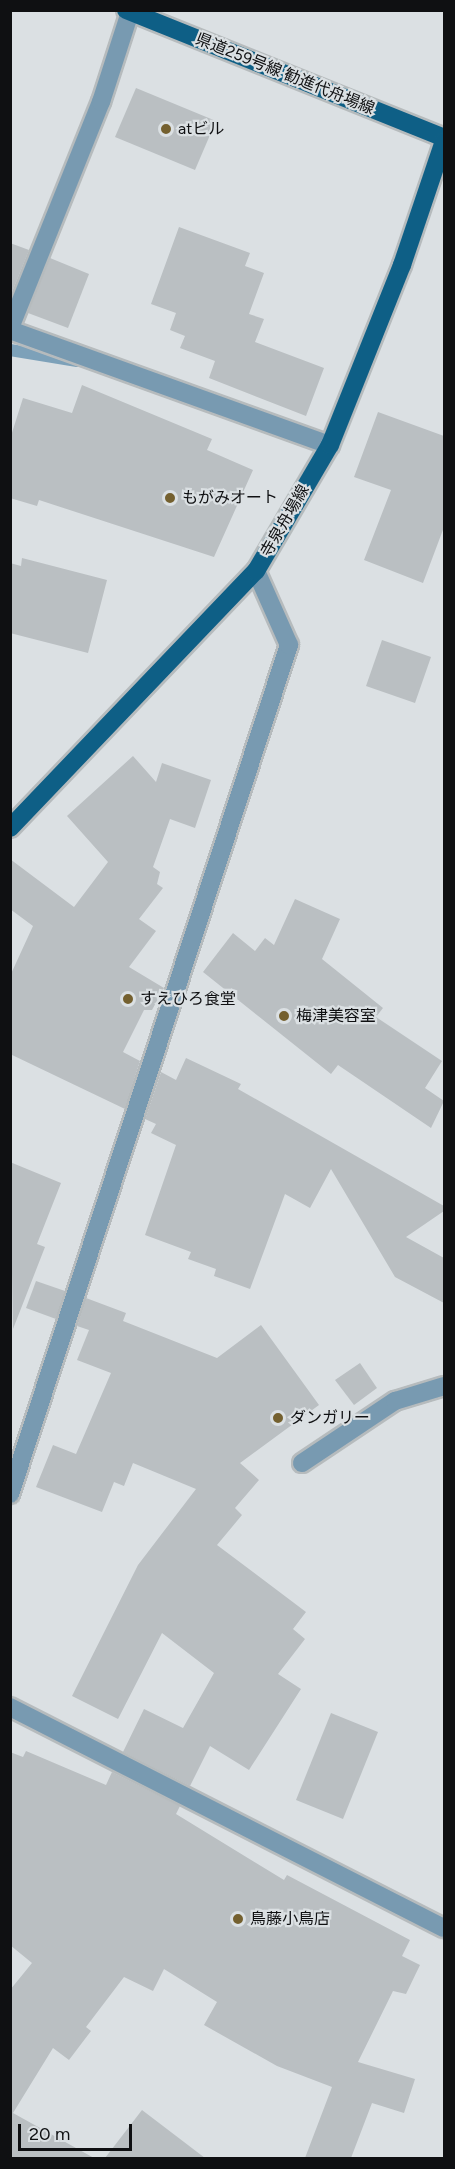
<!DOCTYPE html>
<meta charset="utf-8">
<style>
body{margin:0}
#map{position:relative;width:455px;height:2169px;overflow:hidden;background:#dbe0e3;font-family:Figtree,"Noto Sans JP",sans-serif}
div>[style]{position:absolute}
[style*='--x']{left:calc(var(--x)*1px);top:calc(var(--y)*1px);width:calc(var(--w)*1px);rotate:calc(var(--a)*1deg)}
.stream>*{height:12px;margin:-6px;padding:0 6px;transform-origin:6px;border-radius:6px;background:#7da1b9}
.building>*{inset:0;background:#babfc2}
.roads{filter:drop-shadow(2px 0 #b6bbbd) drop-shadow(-2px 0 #b6bbbd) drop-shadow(0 2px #b6bbbd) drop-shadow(0 -2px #b6bbbd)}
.minor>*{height:18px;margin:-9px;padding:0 9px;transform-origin:9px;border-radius:9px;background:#789ab1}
.major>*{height:18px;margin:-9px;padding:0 9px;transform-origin:9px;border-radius:9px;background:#0e5f86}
.dots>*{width:16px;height:16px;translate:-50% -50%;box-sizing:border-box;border:3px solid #dbe0e3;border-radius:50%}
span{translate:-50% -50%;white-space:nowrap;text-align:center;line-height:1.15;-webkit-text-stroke:4.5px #dbe0e3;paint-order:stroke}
.street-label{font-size:16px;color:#0f1012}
.poi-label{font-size:16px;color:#0f1012}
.left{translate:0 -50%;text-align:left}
.frame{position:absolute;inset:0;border:12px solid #0f1012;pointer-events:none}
.scale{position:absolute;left:18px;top:2124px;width:114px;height:27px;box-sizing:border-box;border:3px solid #0f1012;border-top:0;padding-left:8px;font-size:18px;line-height:21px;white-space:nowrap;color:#0f1012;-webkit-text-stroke:4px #dbe0e3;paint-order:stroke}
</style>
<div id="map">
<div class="stream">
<div style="--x:10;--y:350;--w:68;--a:9.3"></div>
</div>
<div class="building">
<div style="clip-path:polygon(136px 88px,216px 121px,195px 170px,115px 137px)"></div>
<div style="clip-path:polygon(179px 227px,250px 253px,245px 266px,264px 273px,249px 314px,264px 319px,255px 342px,324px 368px,306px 416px,209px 378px,215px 361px,180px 348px,185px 336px,170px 330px,176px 313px,151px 304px)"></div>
<div style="clip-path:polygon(10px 243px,29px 250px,10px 297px)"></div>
<div style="clip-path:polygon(50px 258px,89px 274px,68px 328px,28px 313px)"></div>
<div style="clip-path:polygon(82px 385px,212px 439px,207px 450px,253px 470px,214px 557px,39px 500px,37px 506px,10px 498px,10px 439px,23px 398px,72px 413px)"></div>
<div style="clip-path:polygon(378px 412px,444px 436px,444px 527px,423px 583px,364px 560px,391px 490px,354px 477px)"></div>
<div style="clip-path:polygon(22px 558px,107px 580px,88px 653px,10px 633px,10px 563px,21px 566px)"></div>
<div style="clip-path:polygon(382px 640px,431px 657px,415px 703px,366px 686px)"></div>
<div style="clip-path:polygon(133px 756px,156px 782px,162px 763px,211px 780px,195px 828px,170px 819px,153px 867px,160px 872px,157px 884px,163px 888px,139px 919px,156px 931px,129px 967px,164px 988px,152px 1010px,144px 1010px,123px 1052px,140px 1061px,125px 1109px,10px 1054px,10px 976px,33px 926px,10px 909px,10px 859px,74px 907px,108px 862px,67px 816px)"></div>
<div style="clip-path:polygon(295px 899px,340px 919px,322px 959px,383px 1008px,376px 1017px,442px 1061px,425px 1088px,444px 1101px,431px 1128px,338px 1065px,331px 1074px,203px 972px,233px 933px,255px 951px,265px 938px,274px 945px)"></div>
<div style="clip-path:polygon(186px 1058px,241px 1084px,238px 1089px,444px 1206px,444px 1211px,406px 1237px,444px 1258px,444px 1303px,395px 1277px,331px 1169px,310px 1208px,285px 1194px,250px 1289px,214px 1276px,216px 1269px,188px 1259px,191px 1252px,145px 1235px,176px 1145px,151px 1133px,156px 1124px,145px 1119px,161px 1072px,176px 1080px)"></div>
<div style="clip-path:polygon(10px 1162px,61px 1183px,37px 1244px,45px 1247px,13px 1329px)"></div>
<div style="clip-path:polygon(36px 1281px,65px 1291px,56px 1319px,26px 1308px)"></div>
<div style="clip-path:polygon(86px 1298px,126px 1313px,123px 1321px,217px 1358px,261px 1325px,319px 1405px,240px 1463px,259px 1480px,235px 1508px,242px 1515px,217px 1545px,306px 1612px,293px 1629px,305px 1639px,278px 1674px,301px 1689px,249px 1770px,210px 1746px,190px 1786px,123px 1752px,144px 1709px,183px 1728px,214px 1673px,162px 1633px,118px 1719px,72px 1696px,138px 1565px,196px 1489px,133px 1463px,124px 1486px,114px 1482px,102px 1512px,36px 1487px,53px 1445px,76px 1454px,111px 1373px,77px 1360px,89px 1330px,77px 1326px)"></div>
<div style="clip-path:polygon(360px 1363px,377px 1388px,354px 1405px,335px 1380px)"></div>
<div style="clip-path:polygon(331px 1713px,378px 1732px,343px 1819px,296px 1800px)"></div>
<div style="clip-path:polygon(26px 1751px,106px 1785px,112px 1772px,180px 1806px,176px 1814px,284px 1880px,287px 1875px,410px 1940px,402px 1956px,420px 1965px,406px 1994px,393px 1991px,358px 2062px,415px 2079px,404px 2113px,372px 2103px,351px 2158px,305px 2158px,332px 2087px,277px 2066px,204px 2025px,217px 2002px,164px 1969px,153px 1991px,124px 1977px,86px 2027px,91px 2031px,69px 2060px,53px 2048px,13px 2113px,94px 2158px,10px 2158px,10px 1990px,32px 1963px,10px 1945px,10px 1752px,23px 1757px)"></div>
<div style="clip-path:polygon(142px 2110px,205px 2158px,105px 2158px)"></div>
</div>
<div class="roads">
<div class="minor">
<div style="--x:10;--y:328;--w:244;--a:-68.1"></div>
<div style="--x:101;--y:102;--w:95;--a:-72.1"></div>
<div style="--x:10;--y:330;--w:340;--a:19.8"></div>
<div style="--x:302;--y:1463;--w:112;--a:-33.7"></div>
<div style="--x:395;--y:1401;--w:51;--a:-17"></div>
<div style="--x:10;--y:1494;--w:894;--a:-71.81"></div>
<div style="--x:289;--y:645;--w:81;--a:-114"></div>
<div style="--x:10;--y:1707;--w:487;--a:27"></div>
</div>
<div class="major">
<div style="--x:126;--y:10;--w:343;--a:21.9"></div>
<div style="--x:10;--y:828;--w:356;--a:-46.3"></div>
<div style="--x:256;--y:571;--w:146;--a:-59.6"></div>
<div style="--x:330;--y:445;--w:194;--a:-68.2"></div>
<div style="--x:402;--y:265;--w:131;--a:-71.3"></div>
</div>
</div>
<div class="dots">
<div style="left:166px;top:129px;background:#74602f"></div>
<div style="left:170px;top:498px;background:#74602f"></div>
<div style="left:128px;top:999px;background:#74602f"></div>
<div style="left:284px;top:1016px;background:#74602f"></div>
<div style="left:278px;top:1418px;background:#74602f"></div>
<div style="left:238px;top:1919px;background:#74602f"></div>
</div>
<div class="street-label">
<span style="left:285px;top:74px;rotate:22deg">県道259号線 勧進代舟場線</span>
<span style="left:285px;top:521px;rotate:-60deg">寺泉舟場線</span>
</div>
<div class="poi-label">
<span class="left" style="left:178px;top:129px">atビル</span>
<span class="left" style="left:182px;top:498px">もがみオート</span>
<span class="left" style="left:140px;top:999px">すえひろ食堂</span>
<span class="left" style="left:296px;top:1016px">梅津美容室</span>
<span class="left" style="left:290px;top:1418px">ダンガリー</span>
<span class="left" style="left:250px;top:1919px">鳥藤小鳥店</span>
</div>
<div class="frame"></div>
<div class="scale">20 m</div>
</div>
